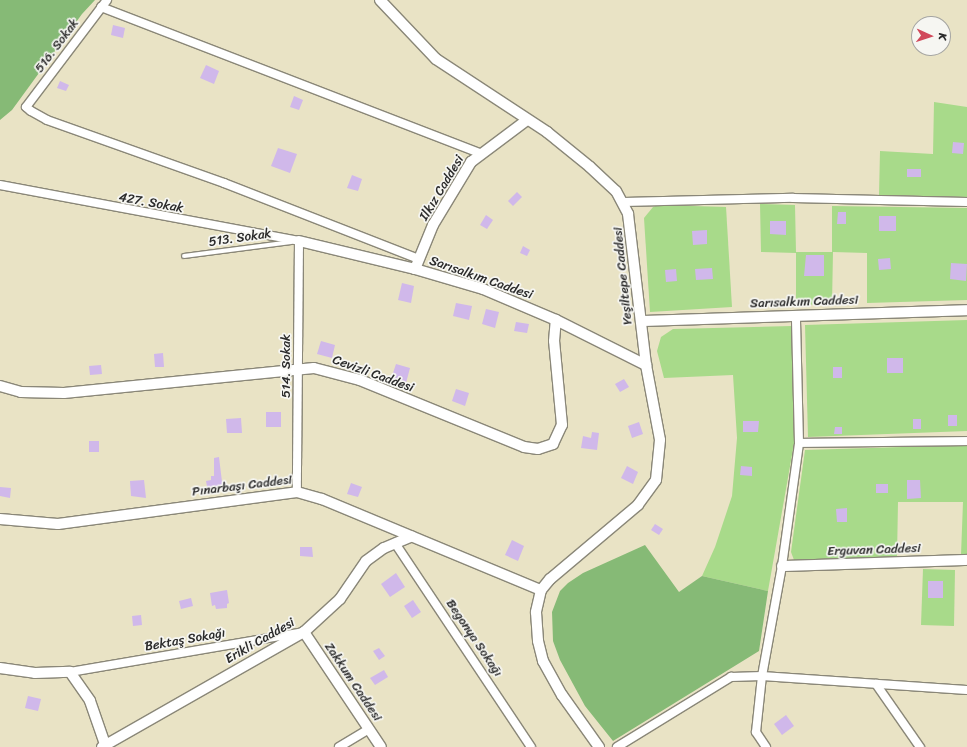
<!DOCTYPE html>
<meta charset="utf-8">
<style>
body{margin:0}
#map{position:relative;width:967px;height:747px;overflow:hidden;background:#e9e3c5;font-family:Sriracha,sans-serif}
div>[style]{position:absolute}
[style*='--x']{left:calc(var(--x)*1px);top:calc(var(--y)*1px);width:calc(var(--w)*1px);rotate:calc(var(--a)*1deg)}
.green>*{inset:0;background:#a8da8a}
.forest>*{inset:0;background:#86ba76}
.building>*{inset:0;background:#d0b8ea}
.roads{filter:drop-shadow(1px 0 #8a8778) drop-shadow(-1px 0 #8a8778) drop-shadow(0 1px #8a8778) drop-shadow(0 -1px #8a8778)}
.service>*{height:4px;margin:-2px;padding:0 2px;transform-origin:2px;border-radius:2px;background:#fff}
.minor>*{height:8px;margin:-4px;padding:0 4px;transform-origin:4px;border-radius:4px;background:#fff}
.tertiary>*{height:10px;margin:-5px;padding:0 5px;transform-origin:5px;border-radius:5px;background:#fff}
span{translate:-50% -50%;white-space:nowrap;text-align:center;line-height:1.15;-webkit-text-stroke:3.5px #f6f6f2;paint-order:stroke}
.street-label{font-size:13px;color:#2b2b2b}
.north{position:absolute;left:911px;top:16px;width:40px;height:40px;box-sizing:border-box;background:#f6f6f2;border:1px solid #a5a5a2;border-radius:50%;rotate:93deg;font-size:11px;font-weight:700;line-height:16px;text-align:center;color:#2b2b2b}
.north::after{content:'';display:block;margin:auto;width:14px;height:18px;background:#d1495b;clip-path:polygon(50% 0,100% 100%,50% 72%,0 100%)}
</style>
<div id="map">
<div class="green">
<div style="clip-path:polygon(934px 102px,967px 107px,967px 197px,879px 195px,880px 151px,933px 154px)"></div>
<div style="clip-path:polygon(760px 204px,795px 205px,796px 252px,832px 252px,832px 206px,967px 208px,967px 300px,867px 303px,867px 253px,833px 252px,832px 304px,796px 305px,796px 253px,761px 252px)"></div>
<div style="clip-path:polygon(658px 205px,726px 207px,732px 307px,650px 312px,644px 218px,653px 207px)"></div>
<div style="clip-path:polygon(967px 320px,967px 431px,808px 437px,805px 325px)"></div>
<div style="clip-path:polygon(792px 326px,795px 438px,768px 591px,702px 576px,715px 547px,732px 496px,737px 438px,733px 375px,664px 378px,657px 351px,661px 337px,673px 329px)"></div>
<div style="clip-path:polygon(967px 445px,967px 555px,961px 555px,963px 502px,898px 502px,897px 557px,794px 560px,791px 552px,805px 450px)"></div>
<div style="clip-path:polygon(923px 569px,955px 570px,954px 626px,921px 625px)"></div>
</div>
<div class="forest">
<div style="clip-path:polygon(0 0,95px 0,82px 14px,12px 110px,0 120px)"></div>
<div style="clip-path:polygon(645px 545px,679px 592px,702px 576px,768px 591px,759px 651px,613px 741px,585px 706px,560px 660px,553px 641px,552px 612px,560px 591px,568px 583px,583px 573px)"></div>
</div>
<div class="building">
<div style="clip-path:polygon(113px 25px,125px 28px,123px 38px,111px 35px)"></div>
<div style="clip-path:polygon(206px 65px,219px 71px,214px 84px,200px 78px)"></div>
<div style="clip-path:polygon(60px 81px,69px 85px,66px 91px,57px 88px)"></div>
<div style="clip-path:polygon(294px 96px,303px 100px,299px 110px,290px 107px)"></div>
<div style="clip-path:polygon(953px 142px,964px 143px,963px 154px,952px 153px)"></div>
<div style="clip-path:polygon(278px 148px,297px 154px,290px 173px,271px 166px)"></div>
<div style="clip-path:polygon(907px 169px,921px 169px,921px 177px,907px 177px)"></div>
<div style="clip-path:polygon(352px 175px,362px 179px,358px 191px,347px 188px)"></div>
<div style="clip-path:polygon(517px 192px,522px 197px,513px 206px,508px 201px)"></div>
<div style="clip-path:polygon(838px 212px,846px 212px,846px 224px,837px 224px)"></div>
<div style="clip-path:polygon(486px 215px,493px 220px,487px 229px,480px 225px)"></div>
<div style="clip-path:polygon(879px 216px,896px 216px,896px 231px,879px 231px)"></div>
<div style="clip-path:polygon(770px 221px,786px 221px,786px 235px,770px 234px)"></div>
<div style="clip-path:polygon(707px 230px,707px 244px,693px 245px,692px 231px)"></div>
<div style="clip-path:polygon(523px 246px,530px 250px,527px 256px,520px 253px)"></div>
<div style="clip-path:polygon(806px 255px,824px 255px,824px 276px,804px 276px)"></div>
<div style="clip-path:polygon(890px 258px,891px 269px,879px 270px,878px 259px)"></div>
<div style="clip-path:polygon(951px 263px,967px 264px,966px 281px,950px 279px)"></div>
<div style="clip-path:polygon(712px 268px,713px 279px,696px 280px,695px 269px)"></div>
<div style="clip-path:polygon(676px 269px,677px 281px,666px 282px,665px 270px)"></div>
<div style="clip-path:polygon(402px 283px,414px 286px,411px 303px,398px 300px)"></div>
<div style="clip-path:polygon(456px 303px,472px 306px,469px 320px,453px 316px)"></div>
<div style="clip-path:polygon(486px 309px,499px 312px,495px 328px,482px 324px)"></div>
<div style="clip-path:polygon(516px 322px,529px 324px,527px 333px,514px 331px)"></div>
<div style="clip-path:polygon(321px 341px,335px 345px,332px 358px,317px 354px)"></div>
<div style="clip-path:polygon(163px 353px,164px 367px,155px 367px,154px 354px)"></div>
<div style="clip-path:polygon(887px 358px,903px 358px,903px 373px,887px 373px)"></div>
<div style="clip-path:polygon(396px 364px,410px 368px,406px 383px,391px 379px)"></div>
<div style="clip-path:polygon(101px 365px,102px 374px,90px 375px,89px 366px)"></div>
<div style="clip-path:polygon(833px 367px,842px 367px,842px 378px,833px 378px)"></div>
<div style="clip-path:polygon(624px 379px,629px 387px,620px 392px,615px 384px)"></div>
<div style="clip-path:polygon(456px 389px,469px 393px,465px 406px,452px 401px)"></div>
<div style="clip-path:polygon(266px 412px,281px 412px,281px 427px,266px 427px)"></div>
<div style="clip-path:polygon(948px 415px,957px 415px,957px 426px,948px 426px)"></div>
<div style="clip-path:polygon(241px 418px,242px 433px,227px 433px,226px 419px)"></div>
<div style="clip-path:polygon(913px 419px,921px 419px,921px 429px,913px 429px)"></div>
<div style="clip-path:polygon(743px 421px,759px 421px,758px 432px,743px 432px)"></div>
<div style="clip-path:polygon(639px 422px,643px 434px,632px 438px,628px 426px)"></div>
<div style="clip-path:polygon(835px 427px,842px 427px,842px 434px,834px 434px)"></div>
<div style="clip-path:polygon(592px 432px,599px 433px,597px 450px,581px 448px,583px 436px,591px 438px)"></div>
<div style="clip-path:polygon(89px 441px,99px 441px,99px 452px,89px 452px)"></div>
<div style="clip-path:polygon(219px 457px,223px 490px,208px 492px,206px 481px,211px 480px,211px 476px,214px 476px,214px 458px)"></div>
<div style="clip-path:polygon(627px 466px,638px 472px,633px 484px,621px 478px)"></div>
<div style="clip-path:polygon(741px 466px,752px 467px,752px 476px,740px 475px)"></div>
<div style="clip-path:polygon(144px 480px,146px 498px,131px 496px,130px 481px)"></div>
<div style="clip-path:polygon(907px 480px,920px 480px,921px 498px,907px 499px)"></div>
<div style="clip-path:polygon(351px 483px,362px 487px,358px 497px,347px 494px)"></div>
<div style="clip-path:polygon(876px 484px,888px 484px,888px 493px,876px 493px)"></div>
<div style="clip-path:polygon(0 487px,11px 488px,10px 498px,0 496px)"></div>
<div style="clip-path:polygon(847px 508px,847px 522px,837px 522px,836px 509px)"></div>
<div style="clip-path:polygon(655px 524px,663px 529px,659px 535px,651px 530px)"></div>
<div style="clip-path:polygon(512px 540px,524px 546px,518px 561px,505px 555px)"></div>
<div style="clip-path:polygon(300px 547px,312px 547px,313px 557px,300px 556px)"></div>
<div style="clip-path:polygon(396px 573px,405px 587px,390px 597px,381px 584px)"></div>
<div style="clip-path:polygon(928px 581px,943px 581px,943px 598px,928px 598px)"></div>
<div style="clip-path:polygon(227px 590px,229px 603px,227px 604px,227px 608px,216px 609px,215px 605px,212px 606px,210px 593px)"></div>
<div style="clip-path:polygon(191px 598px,193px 606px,181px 609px,179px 601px)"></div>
<div style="clip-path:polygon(413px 600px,421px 612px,412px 618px,404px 606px)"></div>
<div style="clip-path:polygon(141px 615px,142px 625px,133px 626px,132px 616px)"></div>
<div style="clip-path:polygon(379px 648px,385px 656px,379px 660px,373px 651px)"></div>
<div style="clip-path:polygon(384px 670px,388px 677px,375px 685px,370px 678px)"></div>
<div style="clip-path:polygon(28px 696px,41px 699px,38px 711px,25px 708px)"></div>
<div style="clip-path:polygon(786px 715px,794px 726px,782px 735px,774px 724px)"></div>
</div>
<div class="roads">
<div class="service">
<div style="--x:184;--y:256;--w:108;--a:-7.5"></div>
</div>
<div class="minor">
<div style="--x:107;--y:0;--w:134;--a:127.1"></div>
<div style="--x:26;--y:107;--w:6;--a:39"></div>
<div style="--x:31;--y:111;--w:18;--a:29"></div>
<div style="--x:47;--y:120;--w:188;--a:19.6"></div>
<div style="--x:224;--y:183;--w:209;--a:21.3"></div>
<div style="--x:101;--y:7;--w:405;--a:21.1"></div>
<div style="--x:0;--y:185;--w:304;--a:10.6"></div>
<div style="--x:299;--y:241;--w:251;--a:90.5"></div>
<div style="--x:624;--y:202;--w:169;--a:-1.4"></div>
<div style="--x:793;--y:198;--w:174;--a:1.3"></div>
<div style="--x:799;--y:443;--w:168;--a:-0.7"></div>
<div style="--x:395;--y:543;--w:245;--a:56.3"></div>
<div style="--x:70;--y:672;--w:232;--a:-9.7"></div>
<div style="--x:876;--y:684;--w:77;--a:55.1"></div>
<div style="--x:339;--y:747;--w:35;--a:-31"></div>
<div style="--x:617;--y:747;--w:134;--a:-31.6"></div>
<div style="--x:731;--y:677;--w:31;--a:-2"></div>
<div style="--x:762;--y:676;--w:205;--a:3.9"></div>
<div style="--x:766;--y:747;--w:18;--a:-124"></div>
<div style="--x:756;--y:732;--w:56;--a:-83.9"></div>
<div style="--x:762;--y:676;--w:112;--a:-79.7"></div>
<div style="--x:782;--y:566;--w:124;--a:-82.1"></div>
<div style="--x:799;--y:443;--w:127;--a:-91.4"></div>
</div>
<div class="tertiary">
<div style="--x:380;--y:0;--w:81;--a:46.5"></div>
<div style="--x:436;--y:59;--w:133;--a:33.3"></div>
<div style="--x:547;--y:132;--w:55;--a:39.1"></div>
<div style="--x:590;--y:167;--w:35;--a:43"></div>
<div style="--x:616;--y:191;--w:26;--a:62"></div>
<div style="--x:628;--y:214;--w:152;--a:83.2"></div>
<div style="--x:646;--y:365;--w:76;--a:79.4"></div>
<div style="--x:660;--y:440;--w:40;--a:95.7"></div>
<div style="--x:656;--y:480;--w:31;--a:126"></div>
<div style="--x:638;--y:505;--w:115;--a:139.9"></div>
<div style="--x:550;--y:579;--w:14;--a:129"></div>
<div style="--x:541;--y:590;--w:23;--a:103"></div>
<div style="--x:536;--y:612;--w:29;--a:86"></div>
<div style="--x:538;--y:641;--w:21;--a:76"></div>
<div style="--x:543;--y:661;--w:39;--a:61"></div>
<div style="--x:562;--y:695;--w:64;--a:54.6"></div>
<div style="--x:299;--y:241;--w:119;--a:13.6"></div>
<div style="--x:415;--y:269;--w:71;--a:16.4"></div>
<div style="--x:483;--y:289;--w:79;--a:23"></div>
<div style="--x:556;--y:320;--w:101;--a:26.6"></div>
<div style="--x:415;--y:269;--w:48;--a:-67.8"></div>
<div style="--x:433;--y:225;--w:74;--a:-58.9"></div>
<div style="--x:471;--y:162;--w:70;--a:-36.9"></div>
<div style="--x:641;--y:321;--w:326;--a:-1.9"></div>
<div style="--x:0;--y:386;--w:22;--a:16"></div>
<div style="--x:21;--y:392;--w:43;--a:1.3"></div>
<div style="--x:64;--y:393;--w:251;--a:-5.7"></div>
<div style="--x:314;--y:368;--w:48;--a:14.6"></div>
<div style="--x:360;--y:380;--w:177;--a:22.2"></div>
<div style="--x:524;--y:447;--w:14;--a:8"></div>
<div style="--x:538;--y:449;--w:16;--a:-18"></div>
<div style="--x:553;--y:444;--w:21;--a:-65"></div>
<div style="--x:562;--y:425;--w:84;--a:-95.4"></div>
<div style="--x:554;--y:341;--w:21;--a:-85"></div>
<div style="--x:0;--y:519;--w:58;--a:4.9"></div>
<div style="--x:58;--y:524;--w:241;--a:-7.6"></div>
<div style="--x:297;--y:492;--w:26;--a:16"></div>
<div style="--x:322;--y:499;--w:237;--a:22.6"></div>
<div style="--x:782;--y:566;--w:185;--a:-1.9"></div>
<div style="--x:304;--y:632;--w:138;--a:56.2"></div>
<div style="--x:0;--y:668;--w:35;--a:8"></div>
<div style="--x:35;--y:673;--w:35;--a:-2"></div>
<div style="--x:70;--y:672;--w:35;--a:55"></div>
<div style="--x:90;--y:701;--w:49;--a:70.8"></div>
<div style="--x:102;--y:747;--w:232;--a:-29.7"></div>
<div style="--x:304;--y:632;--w:49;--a:-42.5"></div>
<div style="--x:340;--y:599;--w:46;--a:-55.6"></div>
<div style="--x:366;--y:561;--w:22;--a:-36"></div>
<div style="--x:384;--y:548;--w:30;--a:-23"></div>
</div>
</div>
<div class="street-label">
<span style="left:57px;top:46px;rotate:-53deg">516. Sokak</span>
<span style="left:442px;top:188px;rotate:-59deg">Ilkız Caddesi</span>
<span style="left:151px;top:203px;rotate:10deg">427. Sokak</span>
<span style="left:240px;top:238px;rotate:-8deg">513. Sokak</span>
<span style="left:623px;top:276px;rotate:-96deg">Yeşiltepe Caddesi</span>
<span style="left:481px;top:278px;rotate:19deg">Sarısalkım Caddesi</span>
<span style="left:804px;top:302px;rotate:-2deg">Sarısalkım Caddesi</span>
<span style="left:286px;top:366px;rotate:-90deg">514. Sokak</span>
<span style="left:373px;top:374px;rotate:20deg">Cevizli Caddesi</span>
<span style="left:242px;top:486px;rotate:-7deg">Pınarbaşı Caddesi</span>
<span style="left:874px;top:550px;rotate:-2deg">Erguvan Caddesi</span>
<span style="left:474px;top:638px;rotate:56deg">Begonya Sokağı</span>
<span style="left:185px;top:640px;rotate:-10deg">Bektaş Sokağı</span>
<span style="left:260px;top:641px;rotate:-30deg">Erikli Caddesi</span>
<span style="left:353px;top:682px;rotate:56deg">Zakkum Caddesi</span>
</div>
<div class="north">K</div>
</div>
